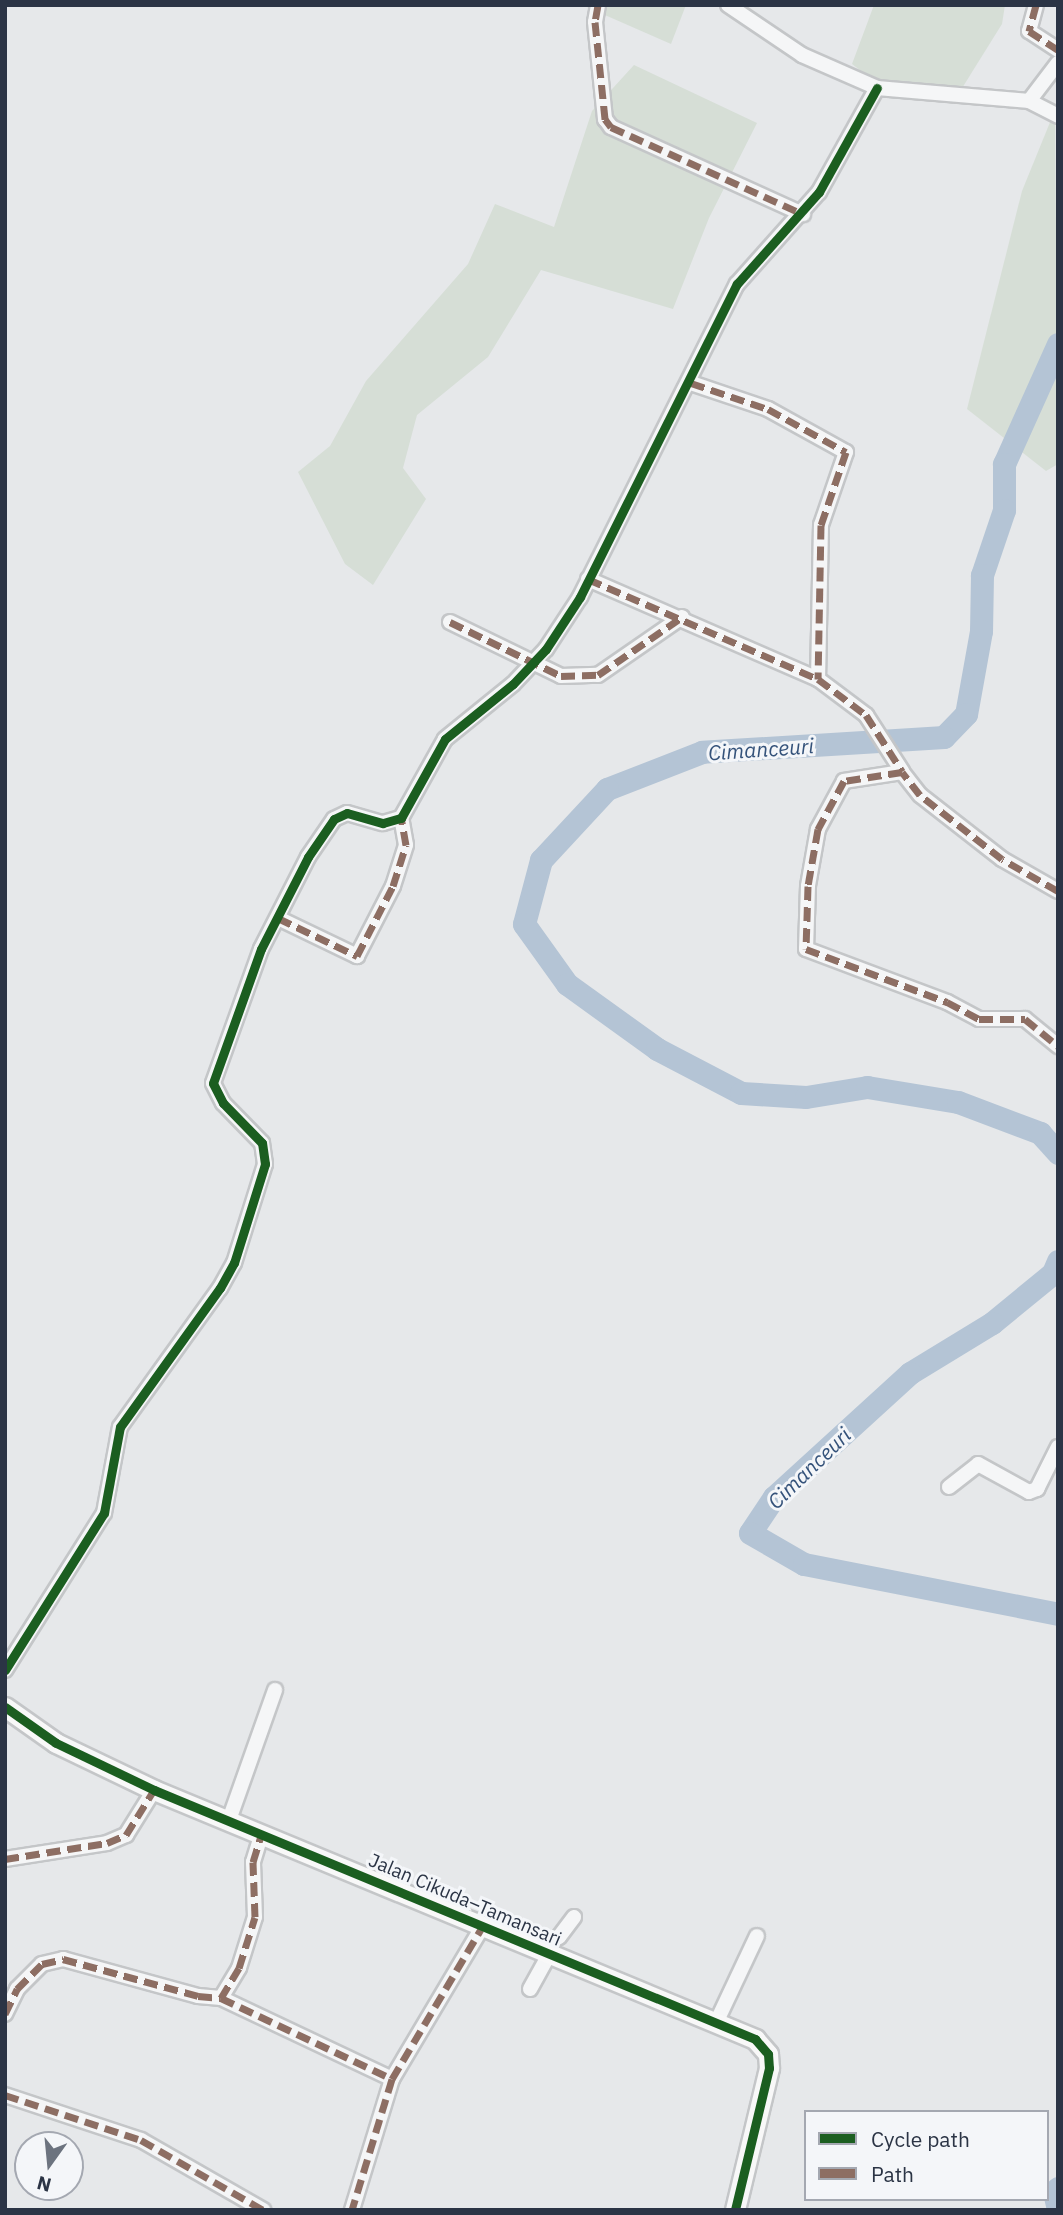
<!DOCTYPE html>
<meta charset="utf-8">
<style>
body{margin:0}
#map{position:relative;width:1063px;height:2215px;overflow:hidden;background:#e6e8ea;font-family:"IBM Plex Sans",sans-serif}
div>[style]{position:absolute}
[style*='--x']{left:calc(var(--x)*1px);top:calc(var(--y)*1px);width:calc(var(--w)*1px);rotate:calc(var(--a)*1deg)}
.green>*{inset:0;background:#d6ded6}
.river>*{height:23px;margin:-11.5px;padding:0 11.5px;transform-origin:11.5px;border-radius:11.5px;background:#b4c4d5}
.roads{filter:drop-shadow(2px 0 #c4c6c8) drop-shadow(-2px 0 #c4c6c8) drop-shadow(0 2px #c4c6c8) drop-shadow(0 -2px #c4c6c8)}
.street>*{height:14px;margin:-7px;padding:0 7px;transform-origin:7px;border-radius:7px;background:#f5f6f7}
.secondary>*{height:19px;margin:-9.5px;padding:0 9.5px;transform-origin:9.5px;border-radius:9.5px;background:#f8f8f8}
.quiet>*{height:7px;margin-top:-3.5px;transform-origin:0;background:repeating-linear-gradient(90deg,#8d6e63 0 14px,transparent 0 21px)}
.cycleway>*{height:9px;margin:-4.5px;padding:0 4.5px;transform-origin:4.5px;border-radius:4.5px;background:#1b5e20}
span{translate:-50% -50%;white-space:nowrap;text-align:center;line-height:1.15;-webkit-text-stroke:6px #f4f6f9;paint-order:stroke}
.street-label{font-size:19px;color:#2b3445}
.water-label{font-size:21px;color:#34527a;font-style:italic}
.frame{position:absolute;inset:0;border:7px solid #2b3445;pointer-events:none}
.legend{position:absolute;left:804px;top:2110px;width:245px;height:91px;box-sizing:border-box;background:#f4f6f9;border:2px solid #a4a8b1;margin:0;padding:9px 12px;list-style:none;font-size:21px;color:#2b3445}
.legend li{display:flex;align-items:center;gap:14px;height:35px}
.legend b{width:35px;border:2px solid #a4a8b1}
.north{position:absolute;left:14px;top:2131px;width:70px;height:70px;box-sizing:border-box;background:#f4f6f9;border:2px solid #a4a8b1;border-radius:50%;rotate:195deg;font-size:19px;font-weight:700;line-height:28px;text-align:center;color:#2b3445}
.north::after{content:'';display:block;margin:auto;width:24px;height:32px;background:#6c737f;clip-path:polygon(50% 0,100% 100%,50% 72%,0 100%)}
</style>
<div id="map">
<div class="green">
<div style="clip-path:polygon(582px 5px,686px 5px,671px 44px)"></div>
<div style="clip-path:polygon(874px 5px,1005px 5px,1002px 24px,959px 93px,883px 88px,852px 64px)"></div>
<div style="clip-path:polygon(634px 65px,757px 123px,709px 218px,673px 309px,541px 270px,488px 357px,417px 415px,403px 468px,426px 499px,373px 585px,345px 564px,298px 472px,330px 446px,366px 381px,468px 264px,495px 204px,554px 227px,592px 111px)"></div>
<div style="clip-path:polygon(1055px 110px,1058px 464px,1046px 471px,967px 409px,1022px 191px)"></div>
</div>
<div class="river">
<div style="--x:1058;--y:344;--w:132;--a:114.2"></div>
<div style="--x:1004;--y:464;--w:46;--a:90"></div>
<div style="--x:1004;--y:510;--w:69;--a:108.7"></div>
<div style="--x:982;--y:575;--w:56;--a:91"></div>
<div style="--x:981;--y:631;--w:84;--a:100.2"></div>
<div style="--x:966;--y:714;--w:32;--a:134"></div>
<div style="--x:944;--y:737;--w:242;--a:176.5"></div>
<div style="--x:702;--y:752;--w:102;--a:158.7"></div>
<div style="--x:607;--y:789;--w:97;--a:132.9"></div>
<div style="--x:541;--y:860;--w:66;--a:104.9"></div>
<div style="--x:524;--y:924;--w:74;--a:54.4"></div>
<div style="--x:567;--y:984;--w:111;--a:35.8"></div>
<div style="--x:657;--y:1049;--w:95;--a:27.6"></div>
<div style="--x:741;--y:1093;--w:65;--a:3.5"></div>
<div style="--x:806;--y:1097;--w:62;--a:-9.3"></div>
<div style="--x:867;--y:1087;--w:92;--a:9.4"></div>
<div style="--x:958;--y:1102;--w:88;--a:20.7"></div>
<div style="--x:1040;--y:1133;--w:27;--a:48"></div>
<div style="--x:1058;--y:1261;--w:13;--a:113"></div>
<div style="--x:1053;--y:1273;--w:79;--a:140.7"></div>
<div style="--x:992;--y:1323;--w:96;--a:148.6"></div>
<div style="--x:910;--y:1373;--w:184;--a:137.6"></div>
<div style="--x:774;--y:1497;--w:43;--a:123.7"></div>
<div style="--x:750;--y:1533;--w:62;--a:29.9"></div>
<div style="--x:804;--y:1564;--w:259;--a:11.1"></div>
<div style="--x:1058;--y:2188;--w:6;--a:135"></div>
<div style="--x:1054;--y:2192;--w:18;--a:77"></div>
</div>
<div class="roads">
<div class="street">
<div style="--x:598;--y:5;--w:17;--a:100"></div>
<div style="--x:595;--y:22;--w:98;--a:84.1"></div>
<div style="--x:605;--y:119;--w:10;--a:53"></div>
<div style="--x:611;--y:127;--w:211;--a:24.4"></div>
<div style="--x:728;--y:5;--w:89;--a:34"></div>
<div style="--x:802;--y:55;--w:82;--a:23.7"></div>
<div style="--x:877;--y:88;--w:153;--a:4.9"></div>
<div style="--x:1029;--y:101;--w:48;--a:-52.7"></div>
<div style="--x:1036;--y:5;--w:27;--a:105"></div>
<div style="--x:1029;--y:31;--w:35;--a:33"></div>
<div style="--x:1029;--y:101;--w:33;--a:27"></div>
<div style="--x:691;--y:383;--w:81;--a:18.7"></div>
<div style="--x:768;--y:409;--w:89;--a:28.9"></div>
<div style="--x:846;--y:452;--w:77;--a:108.9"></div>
<div style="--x:821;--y:525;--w:154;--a:91.1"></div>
<div style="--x:588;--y:579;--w:251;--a:23.5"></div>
<div style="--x:818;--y:679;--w:60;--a:36.9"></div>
<div style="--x:866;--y:715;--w:67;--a:57.3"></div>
<div style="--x:450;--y:622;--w:123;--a:25.9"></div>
<div style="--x:561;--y:676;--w:37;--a:-2"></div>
<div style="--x:598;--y:675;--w:102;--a:-34.6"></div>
<div style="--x:1058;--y:891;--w:64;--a:-150.3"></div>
<div style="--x:1002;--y:859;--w:104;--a:-142"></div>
<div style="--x:920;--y:795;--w:29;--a:-128"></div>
<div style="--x:902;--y:772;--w:59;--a:171.2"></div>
<div style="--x:844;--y:781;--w:55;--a:118.4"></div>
<div style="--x:818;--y:829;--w:58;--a:100"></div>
<div style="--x:808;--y:886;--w:63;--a:91.8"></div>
<div style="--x:806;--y:949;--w:151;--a:20.6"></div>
<div style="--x:947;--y:1002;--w:36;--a:28"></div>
<div style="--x:979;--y:1019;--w:46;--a:0"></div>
<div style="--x:1025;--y:1019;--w:43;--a:39.3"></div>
<div style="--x:278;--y:918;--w:88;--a:25.7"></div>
<div style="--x:357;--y:956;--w:79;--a:-62.8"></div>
<div style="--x:393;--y:886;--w:43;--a:-72.4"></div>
<div style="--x:406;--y:845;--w:27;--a:-100"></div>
<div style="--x:949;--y:1487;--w:37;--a:-38"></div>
<div style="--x:978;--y:1464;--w:58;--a:28.8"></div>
<div style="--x:1029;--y:1492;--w:9;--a:-21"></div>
<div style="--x:1037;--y:1489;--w:47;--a:-63.4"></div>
<div style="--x:5;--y:1670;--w:186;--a:-57.8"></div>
<div style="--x:104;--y:1513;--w:87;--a:-79.5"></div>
<div style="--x:120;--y:1427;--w:171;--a:-54.3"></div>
<div style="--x:220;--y:1288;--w:29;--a:-61"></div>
<div style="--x:234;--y:1263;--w:104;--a:-72.6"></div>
<div style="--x:265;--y:1164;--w:21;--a:-98"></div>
<div style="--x:262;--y:1143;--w:56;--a:-134.3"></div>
<div style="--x:223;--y:1103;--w:22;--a:-117"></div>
<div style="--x:213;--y:1083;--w:142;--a:-70.3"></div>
<div style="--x:261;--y:949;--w:103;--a:-62.9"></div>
<div style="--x:308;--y:857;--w:46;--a:-55.6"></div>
<div style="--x:334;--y:819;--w:14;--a:-25"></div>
<div style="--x:347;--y:813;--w:37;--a:16"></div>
<div style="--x:383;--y:823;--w:19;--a:-16"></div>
<div style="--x:401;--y:818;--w:90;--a:-60.9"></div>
<div style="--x:445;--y:739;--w:87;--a:-39"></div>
<div style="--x:513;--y:684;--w:48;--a:-46.7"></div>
<div style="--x:546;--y:649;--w:62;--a:-56.8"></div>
<div style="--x:580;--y:597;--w:350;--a:-63.4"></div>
<div style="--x:737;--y:284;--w:123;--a:-48.3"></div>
<div style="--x:819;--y:192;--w:119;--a:-60.9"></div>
<div style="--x:229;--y:1820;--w:138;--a:-70.5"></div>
<div style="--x:5;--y:1859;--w:103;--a:-8.9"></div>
<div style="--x:107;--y:1843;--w:21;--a:-23"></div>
<div style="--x:126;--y:1835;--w:53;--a:-58.1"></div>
<div style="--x:535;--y:1949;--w:27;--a:-27"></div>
<div style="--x:559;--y:1937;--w:25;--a:-53"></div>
<div style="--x:530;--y:1989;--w:39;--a:-61"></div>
<div style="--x:221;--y:1998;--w:189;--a:25.3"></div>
<div style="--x:392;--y:2079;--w:137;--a:107"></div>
<div style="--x:5;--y:2014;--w:28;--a:-64"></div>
<div style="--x:17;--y:1989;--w:35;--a:-45"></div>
<div style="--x:42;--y:1964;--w:22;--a:-13"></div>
<div style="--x:63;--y:1959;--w:140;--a:15.3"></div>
<div style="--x:198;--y:1996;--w:23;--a:5"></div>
<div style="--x:221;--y:1998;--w:35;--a:-59"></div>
<div style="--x:239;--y:1968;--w:53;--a:-72.6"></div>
<div style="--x:255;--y:1917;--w:55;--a:-92.1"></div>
<div style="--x:253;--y:1862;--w:30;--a:-73"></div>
<div style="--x:716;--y:2023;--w:96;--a:-64.8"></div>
<div style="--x:392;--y:2079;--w:174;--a:-59.3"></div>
<div style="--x:5;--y:2095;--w:143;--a:18.3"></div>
<div style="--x:141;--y:2140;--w:141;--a:29.8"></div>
</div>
<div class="secondary">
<div style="--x:5;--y:1707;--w:62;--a:35.2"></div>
<div style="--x:56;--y:1743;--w:109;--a:25.6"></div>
<div style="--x:154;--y:1790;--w:651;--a:22.5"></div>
<div style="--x:755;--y:2039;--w:20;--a:49"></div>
<div style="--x:768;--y:2054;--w:14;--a:86"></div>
<div style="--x:769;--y:2068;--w:146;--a:103.5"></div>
</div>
</div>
<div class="quiet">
<div style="--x:598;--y:5;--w:17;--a:100"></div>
<div style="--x:595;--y:22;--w:98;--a:84.1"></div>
<div style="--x:605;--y:119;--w:10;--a:53"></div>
<div style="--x:611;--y:127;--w:211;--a:24.4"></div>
<div style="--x:1036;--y:5;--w:27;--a:105"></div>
<div style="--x:1029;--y:31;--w:35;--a:33"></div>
<div style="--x:691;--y:383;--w:81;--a:18.7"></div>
<div style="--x:768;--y:409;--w:89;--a:28.9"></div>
<div style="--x:846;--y:452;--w:77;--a:108.9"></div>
<div style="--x:821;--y:525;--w:154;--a:91.1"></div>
<div style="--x:588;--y:579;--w:251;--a:23.5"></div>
<div style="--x:818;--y:679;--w:60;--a:36.9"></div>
<div style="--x:866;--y:715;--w:67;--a:57.3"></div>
<div style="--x:450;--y:622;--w:123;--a:25.9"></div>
<div style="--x:561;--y:676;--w:37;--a:-2"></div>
<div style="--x:598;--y:675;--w:102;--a:-34.6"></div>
<div style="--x:1058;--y:891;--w:64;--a:-150.3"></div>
<div style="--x:1002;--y:859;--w:104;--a:-142"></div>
<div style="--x:920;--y:795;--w:29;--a:-128"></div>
<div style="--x:902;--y:772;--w:59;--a:171.2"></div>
<div style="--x:844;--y:781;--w:55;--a:118.4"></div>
<div style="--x:818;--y:829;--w:58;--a:100"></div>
<div style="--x:808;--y:886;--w:63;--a:91.8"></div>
<div style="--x:806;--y:949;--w:151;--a:20.6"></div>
<div style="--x:947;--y:1002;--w:36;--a:28"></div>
<div style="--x:979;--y:1019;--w:46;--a:0"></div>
<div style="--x:1025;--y:1019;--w:43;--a:39.3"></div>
<div style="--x:278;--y:918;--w:88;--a:25.7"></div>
<div style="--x:357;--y:956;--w:79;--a:-62.8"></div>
<div style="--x:393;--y:886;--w:43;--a:-72.4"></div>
<div style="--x:406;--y:845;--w:27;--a:-100"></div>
<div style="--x:5;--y:1859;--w:103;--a:-8.9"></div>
<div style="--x:107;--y:1843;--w:21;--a:-23"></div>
<div style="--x:126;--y:1835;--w:53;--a:-58.1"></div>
<div style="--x:221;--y:1998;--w:189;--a:25.3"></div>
<div style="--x:392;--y:2079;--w:137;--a:107"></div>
<div style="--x:5;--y:2014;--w:28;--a:-64"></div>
<div style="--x:17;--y:1989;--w:35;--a:-45"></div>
<div style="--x:42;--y:1964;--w:22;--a:-13"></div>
<div style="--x:63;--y:1959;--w:140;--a:15.3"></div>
<div style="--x:198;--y:1996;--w:23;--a:5"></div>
<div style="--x:221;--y:1998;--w:35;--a:-59"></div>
<div style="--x:239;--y:1968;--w:53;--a:-72.6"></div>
<div style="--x:255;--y:1917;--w:55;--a:-92.1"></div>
<div style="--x:253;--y:1862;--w:30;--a:-73"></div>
<div style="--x:392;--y:2079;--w:174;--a:-59.3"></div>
<div style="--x:5;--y:2095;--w:143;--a:18.3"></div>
<div style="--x:141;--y:2140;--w:141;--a:29.8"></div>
</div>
<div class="cycleway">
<div style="--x:5;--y:1670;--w:186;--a:-57.8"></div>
<div style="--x:104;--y:1513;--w:87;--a:-79.5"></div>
<div style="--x:120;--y:1427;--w:171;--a:-54.3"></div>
<div style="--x:220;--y:1288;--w:29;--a:-61"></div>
<div style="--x:234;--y:1263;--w:104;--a:-72.6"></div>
<div style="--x:265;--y:1164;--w:21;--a:-98"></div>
<div style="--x:262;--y:1143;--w:56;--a:-134.3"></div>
<div style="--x:223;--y:1103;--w:22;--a:-117"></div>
<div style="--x:213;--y:1083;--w:142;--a:-70.3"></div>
<div style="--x:261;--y:949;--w:103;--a:-62.9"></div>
<div style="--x:308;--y:857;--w:46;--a:-55.6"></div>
<div style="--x:334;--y:819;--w:14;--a:-25"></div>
<div style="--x:347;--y:813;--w:37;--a:16"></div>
<div style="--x:383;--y:823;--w:19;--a:-16"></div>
<div style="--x:401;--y:818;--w:90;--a:-60.9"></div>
<div style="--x:445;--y:739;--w:87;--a:-39"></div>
<div style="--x:513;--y:684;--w:48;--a:-46.7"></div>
<div style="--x:546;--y:649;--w:62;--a:-56.8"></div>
<div style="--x:580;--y:597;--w:350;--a:-63.4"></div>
<div style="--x:737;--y:284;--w:123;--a:-48.3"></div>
<div style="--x:819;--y:192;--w:119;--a:-60.9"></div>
<div style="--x:5;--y:1707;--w:62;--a:35.2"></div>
<div style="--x:56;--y:1743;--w:109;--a:25.6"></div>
<div style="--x:154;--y:1790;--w:651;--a:22.5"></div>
<div style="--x:755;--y:2039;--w:20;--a:49"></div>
<div style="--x:768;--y:2054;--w:14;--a:86"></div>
<div style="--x:769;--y:2068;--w:146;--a:103.5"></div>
</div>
<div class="street-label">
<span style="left:465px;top:1900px;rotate:23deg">Jalan Cikuda–Tamansari</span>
</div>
<div class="water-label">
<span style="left:761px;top:749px;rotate:-4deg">Cimanceuri</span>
<span style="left:809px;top:1468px;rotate:-44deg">Cimanceuri</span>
</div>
<div class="frame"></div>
<ul class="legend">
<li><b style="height:9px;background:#1b5e20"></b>Cycle path</li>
<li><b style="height:9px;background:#8d6e63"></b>Path</li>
</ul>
<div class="north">N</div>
</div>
